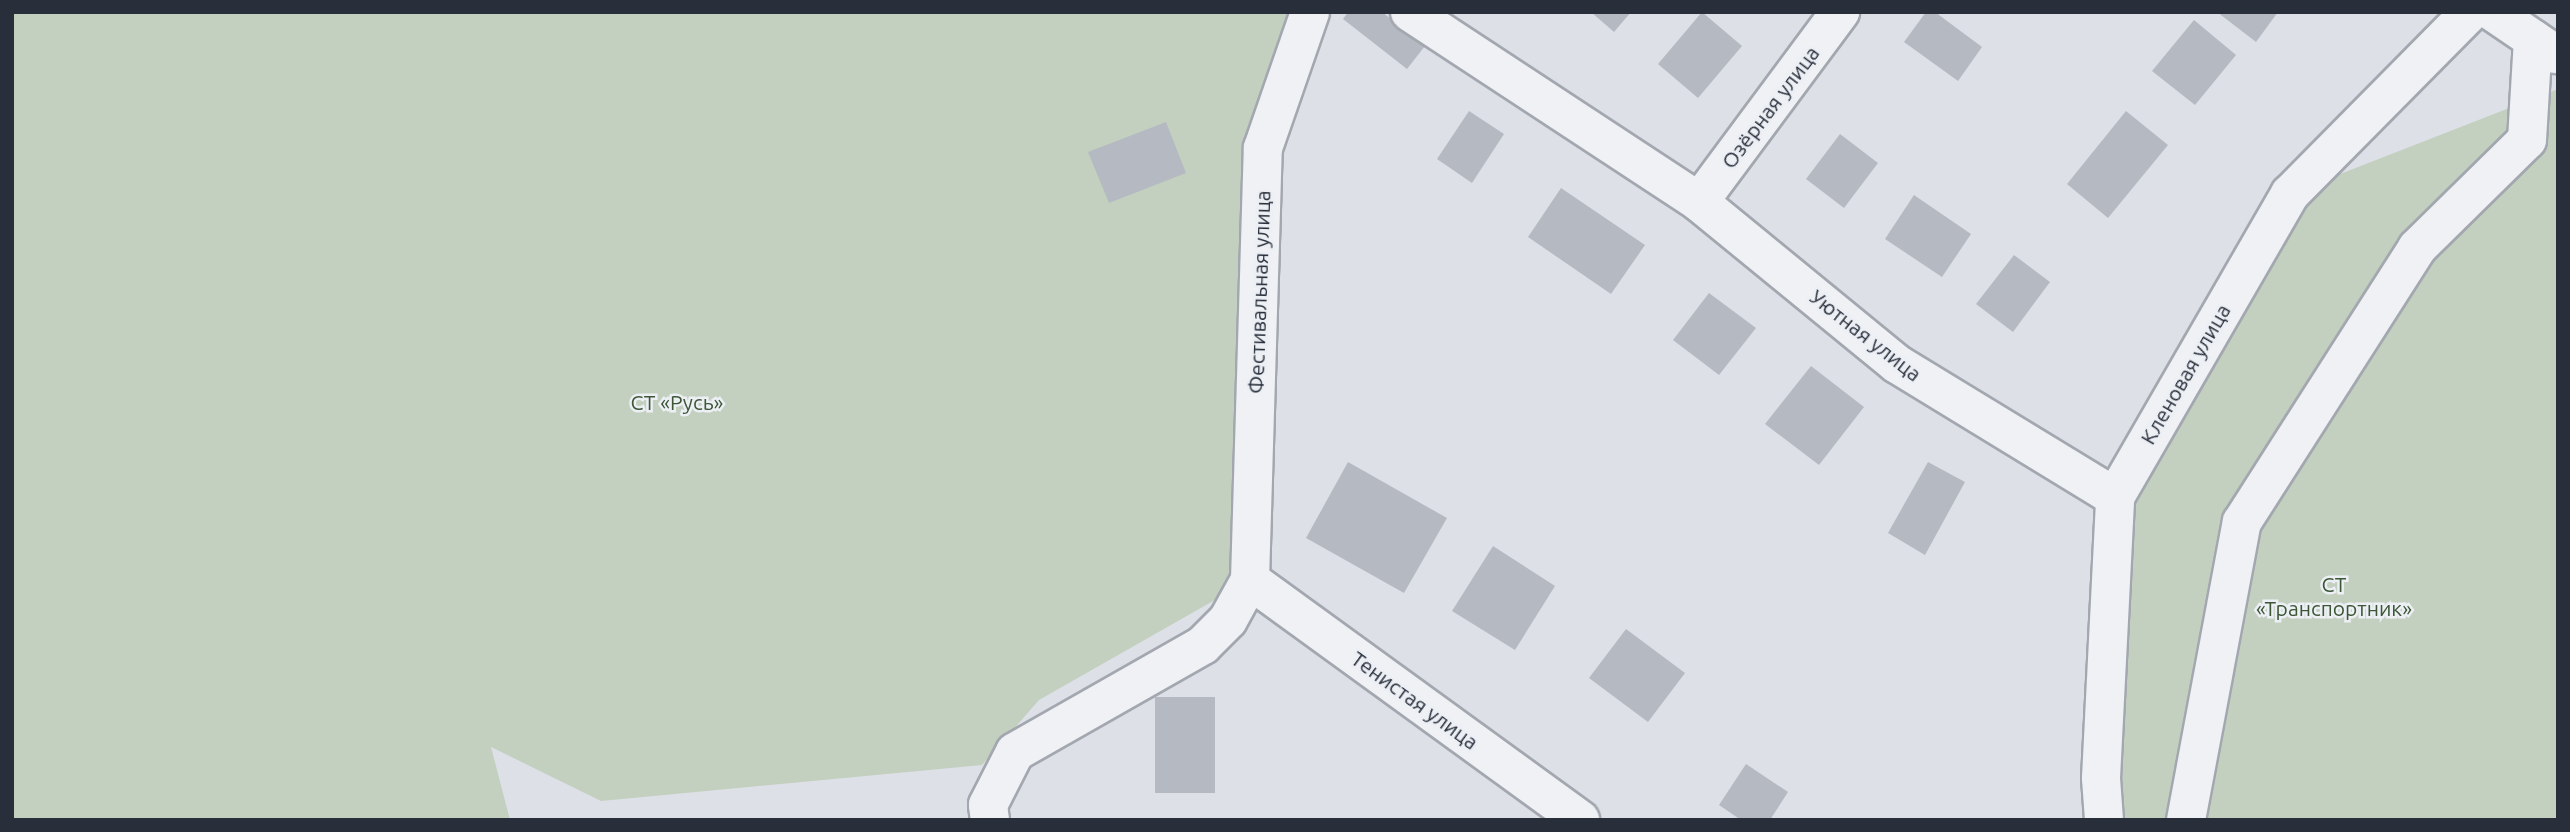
<!DOCTYPE html>
<meta charset="utf-8">
<style>
body{margin:0}
#map{position:relative;width:2570px;height:832px;overflow:hidden;background:#dde0e6;font-family:Ubuntu,sans-serif}
div>[style]{position:absolute}
[style*='--x']{left:calc(var(--x)*1px);top:calc(var(--y)*1px);width:calc(var(--w)*1px);rotate:calc(var(--a)*1deg)}
.green>*{inset:0;background:#c3cfbf}
.building>*{inset:0;background:#b5bac2}
.roads{filter:drop-shadow(2px 0 #a3a7af) drop-shadow(-2px 0 #a3a7af) drop-shadow(0 2px #a3a7af) drop-shadow(0 -2px #a3a7af)}
.minor>*{height:38px;margin:-19px;padding:0 19px;transform-origin:19px;border-radius:19px;background:#eff1f5}
span{translate:-50% -50%;white-space:nowrap;text-align:center;line-height:1.15;-webkit-text-stroke:5px #eceff4;paint-order:stroke}
.street-label{font-size:21px;color:#282f3b}
.park-label{font-size:21px;color:#3c5636}
.frame{position:absolute;inset:0;border:14px solid #282f3b;pointer-events:none}
</style>
<div id="map">
<div class="green">
<div style="clip-path:polygon(12px 12px,1310px 12px,1263px 148px,1250px 580px,1039px 700px,982px 765px,601px 801px,491px 747px,510px 820px,12px 820px)"></div>
<div style="clip-path:polygon(2558px 89px,2558px 820px,2106px 820px,2115px 497px,2289px 194px)"></div>
</div>
<div class="building">
<div style="clip-path:polygon(1348px 12px,1382px 12px,1425px 46px,1407px 69px,1343px 19px)"></div>
<div style="clip-path:polygon(1591px 12px,1631px 12px,1614px 32px)"></div>
<div style="clip-path:polygon(1702px 12px,1742px 46px,1698px 98px,1658px 64px)"></div>
<div style="clip-path:polygon(1926px 12px,1935px 12px,1982px 47px,1958px 81px,1904px 42px)"></div>
<div style="clip-path:polygon(2217px 12px,2278px 12px,2256px 42px)"></div>
<div style="clip-path:polygon(2194px 20px,2236px 55px,2195px 105px,2152px 71px)"></div>
<div style="clip-path:polygon(1469px 111px,1504px 134px,1472px 183px,1437px 159px)"></div>
<div style="clip-path:polygon(2126px 111px,2168px 145px,2108px 218px,2067px 184px)"></div>
<div style="clip-path:polygon(1166px 122px,1186px 173px,1109px 203px,1088px 152px)"></div>
<div style="clip-path:polygon(1840px 134px,1878px 163px,1844px 208px,1806px 179px)"></div>
<div style="clip-path:polygon(1561px 188px,1645px 245px,1611px 294px,1528px 237px)"></div>
<div style="clip-path:polygon(1914px 195px,1971px 234px,1942px 277px,1885px 239px)"></div>
<div style="clip-path:polygon(2014px 255px,2050px 282px,2013px 332px,1976px 304px)"></div>
<div style="clip-path:polygon(1709px 293px,1756px 328px,1719px 375px,1673px 340px)"></div>
<div style="clip-path:polygon(1811px 366px,1864px 407px,1819px 465px,1765px 424px)"></div>
<div style="clip-path:polygon(1348px 462px,1447px 518px,1404px 593px,1306px 538px)"></div>
<div style="clip-path:polygon(1928px 462px,1965px 482px,1925px 555px,1888px 533px)"></div>
<div style="clip-path:polygon(1493px 546px,1555px 586px,1515px 650px,1452px 611px)"></div>
<div style="clip-path:polygon(1626px 629px,1685px 673px,1648px 722px,1589px 678px)"></div>
<div style="clip-path:polygon(1155px 697px,1215px 697px,1215px 793px,1155px 793px)"></div>
<div style="clip-path:polygon(1746px 764px,1788px 792px,1770px 820px,1741px 820px,1719px 805px)"></div>
</div>
<div class="roads">
<div class="minor">
<div style="--x:1410;--y:12;--w:346;--a:33.3"></div>
<div style="--x:1699;--y:202;--w:256;--a:39.3"></div>
<div style="--x:1897;--y:364;--w:255;--a:31.4"></div>
<div style="--x:2493;--y:12;--w:75;--a:34.1"></div>
<div style="--x:1699;--y:202;--w:237;--a:-53.4"></div>
<div style="--x:1250;--y:580;--w:408;--a:36"></div>
<div style="--x:990;--y:820;--w:15;--a:-98"></div>
<div style="--x:988;--y:805;--w:59;--a:-63"></div>
<div style="--x:1015;--y:752;--w:216;--a:-29.6"></div>
<div style="--x:1203;--y:645;--w:35;--a:-45"></div>
<div style="--x:1228;--y:620;--w:46;--a:-61.2"></div>
<div style="--x:1250;--y:580;--w:432;--a:-88.3"></div>
<div style="--x:1263;--y:148;--w:144;--a:-70.9"></div>
<div style="--x:2104;--y:820;--w:42;--a:-94.1"></div>
<div style="--x:2101;--y:778;--w:281;--a:-87.1"></div>
<div style="--x:2115;--y:497;--w:350;--a:-60"></div>
<div style="--x:2290;--y:194;--w:256;--a:-45.3"></div>
<div style="--x:2186;--y:820;--w:303;--a:-79.4"></div>
<div style="--x:2242;--y:522;--w:325;--a:-57.4"></div>
<div style="--x:2417;--y:248;--w:154;--a:-44.5"></div>
<div style="--x:2527;--y:140;--w:101;--a:-86.6"></div>
</div>
</div>
<div class="street-label">
<span style="left:1770px;top:107px;rotate:-53deg">Озёрная улица</span>
<span style="left:1259px;top:292px;rotate:-88deg">Фестивальная улица</span>
<span style="left:1866px;top:335px;rotate:38deg">Уютная улица</span>
<span style="left:2185px;top:374px;rotate:-60deg">Кленовая улица</span>
<span style="left:1415px;top:700px;rotate:36deg">Тенистая улица</span>
</div>
<div class="park-label">
<span style="left:677px;top:402px">СТ «Русь»</span>
<span style="left:2334px;top:596px">СТ<br>«Транспортник»</span>
</div>
<div class="frame"></div>
</div>
